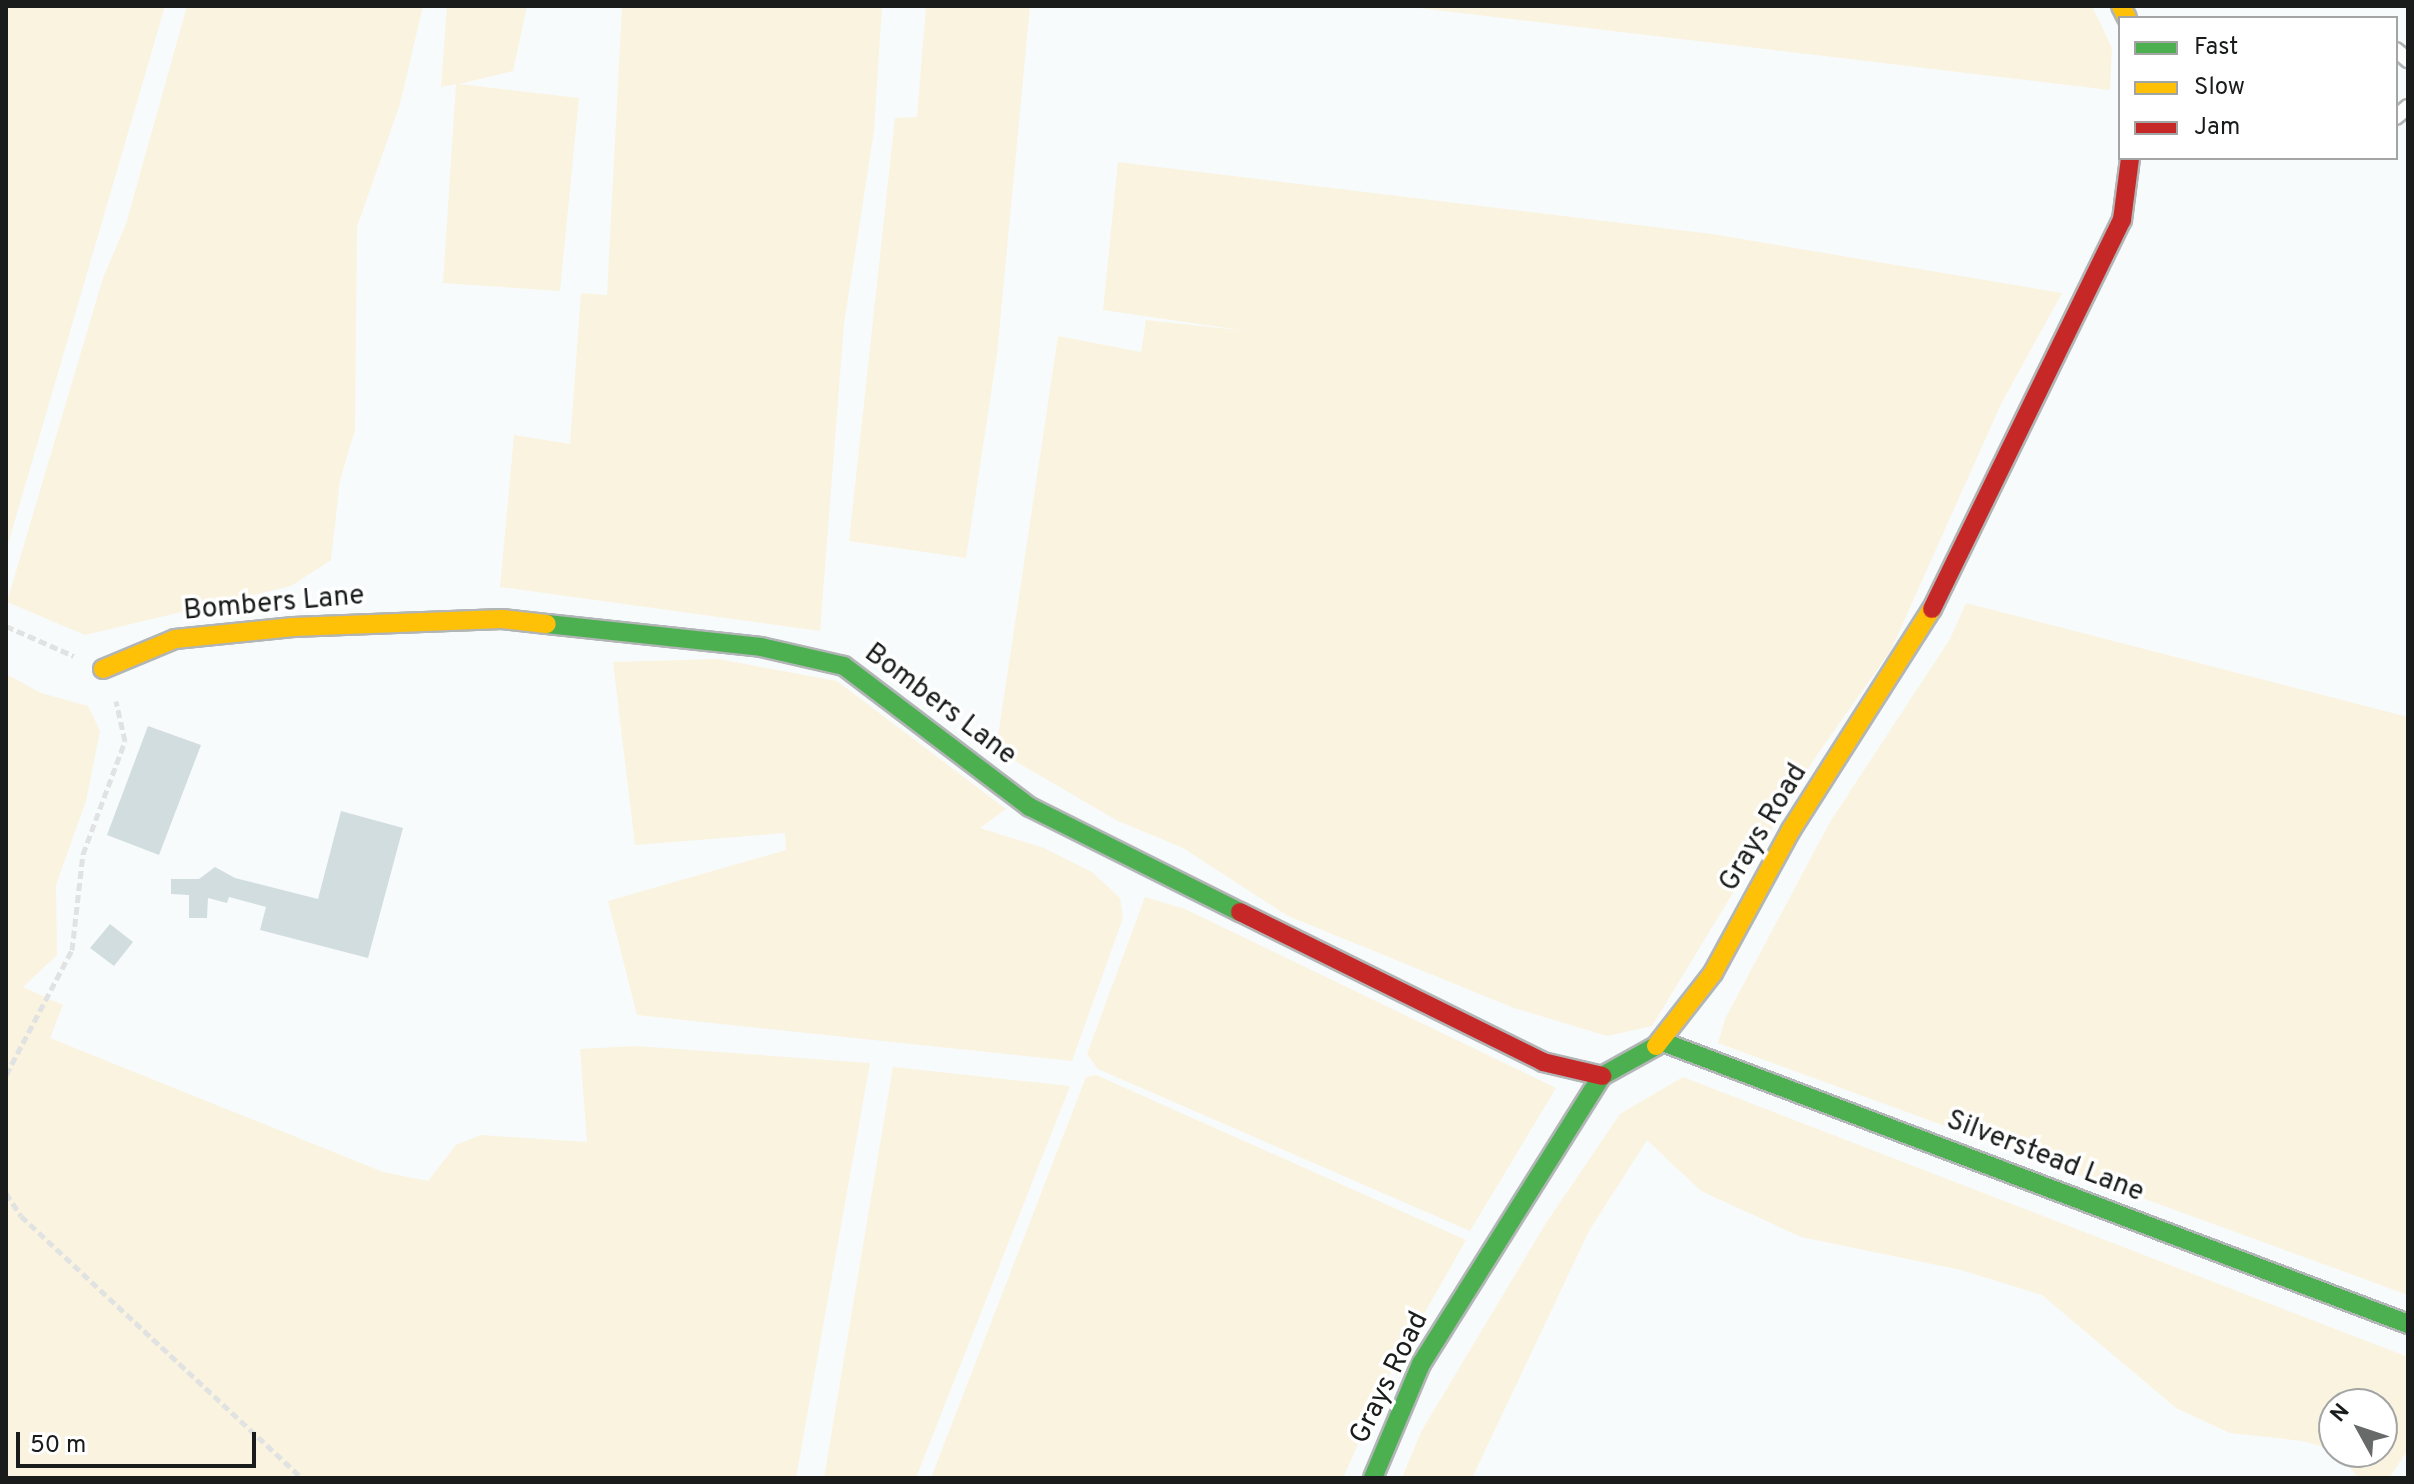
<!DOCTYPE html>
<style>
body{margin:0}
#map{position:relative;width:2414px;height:1484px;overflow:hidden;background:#f8fbfc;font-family:Overpass,sans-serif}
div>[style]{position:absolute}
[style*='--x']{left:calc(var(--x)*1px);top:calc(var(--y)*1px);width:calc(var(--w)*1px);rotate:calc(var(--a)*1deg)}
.green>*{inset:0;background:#faf3e0}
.building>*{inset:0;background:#d2dde0}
.path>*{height:5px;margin-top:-2.5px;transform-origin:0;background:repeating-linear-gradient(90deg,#e1e2e2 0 8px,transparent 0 12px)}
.roads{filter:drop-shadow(2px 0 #b2b5b6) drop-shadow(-2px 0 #b2b5b6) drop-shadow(0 2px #b2b5b6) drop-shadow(0 -2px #b2b5b6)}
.lane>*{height:14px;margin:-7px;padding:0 7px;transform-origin:7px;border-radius:7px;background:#fefeff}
.fast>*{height:18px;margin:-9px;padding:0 9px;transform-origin:9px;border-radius:9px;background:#4caf50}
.slow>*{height:18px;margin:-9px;padding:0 9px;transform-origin:9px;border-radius:9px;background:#ffc107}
.jam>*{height:18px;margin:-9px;padding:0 9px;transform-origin:9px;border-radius:9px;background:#c62828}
span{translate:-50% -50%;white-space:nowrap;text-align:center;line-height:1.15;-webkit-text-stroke:7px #fff;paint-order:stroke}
.street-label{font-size:28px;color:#1a1c1c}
.frame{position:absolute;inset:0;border:8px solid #1a1c1c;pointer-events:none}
.legend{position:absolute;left:2118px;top:16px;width:280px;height:144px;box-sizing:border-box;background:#fff;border:2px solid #a3a4a4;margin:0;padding:10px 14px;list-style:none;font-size:24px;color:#1a1c1c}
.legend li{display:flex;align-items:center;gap:16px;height:40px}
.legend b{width:40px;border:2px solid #a3a4a4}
.north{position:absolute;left:2318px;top:1388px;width:80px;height:80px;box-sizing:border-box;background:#fff;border:2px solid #a3a4a4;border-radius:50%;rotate:310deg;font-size:22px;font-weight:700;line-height:32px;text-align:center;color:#1a1c1c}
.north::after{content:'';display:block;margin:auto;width:28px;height:36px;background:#686a6a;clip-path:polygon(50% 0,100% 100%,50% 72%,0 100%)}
.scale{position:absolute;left:16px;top:1432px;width:240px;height:36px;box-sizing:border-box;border:4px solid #1a1c1c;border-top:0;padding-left:10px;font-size:24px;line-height:28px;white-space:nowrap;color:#1a1c1c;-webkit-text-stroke:6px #fff;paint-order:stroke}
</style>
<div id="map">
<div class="green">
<div style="clip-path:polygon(6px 6px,165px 6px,6px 551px)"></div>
<div style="clip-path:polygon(187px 6px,423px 6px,400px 104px,357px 227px,355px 430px,340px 480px,331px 560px,291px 586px,85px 635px,7px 602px,103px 278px,126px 224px)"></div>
<div style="clip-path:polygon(447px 6px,527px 6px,513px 71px,459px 84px,579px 98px,560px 291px,443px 283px,456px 84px,441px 87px)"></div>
<div style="clip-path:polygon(622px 6px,882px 6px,874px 131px,844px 324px,820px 631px,500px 587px,514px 435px,570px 444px,581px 293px,607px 295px)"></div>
<div style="clip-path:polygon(926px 6px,1030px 6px,997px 354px,966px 558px,849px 541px,895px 118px,917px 117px)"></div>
<div style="clip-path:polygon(1402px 6px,2092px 6px,2112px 48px,2110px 90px)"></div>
<div style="clip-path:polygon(1118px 162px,1712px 234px,2062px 293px,2001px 404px,1891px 650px,1815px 758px,1652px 1026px,1607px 1036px,1514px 1008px,1288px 916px,1183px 848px,1118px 821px,996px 750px,1058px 336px,1141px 352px,1146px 320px,1247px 331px,1103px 310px)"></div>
<div style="clip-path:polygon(1966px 603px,2408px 717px,2408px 1295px,1718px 1043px,1725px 1019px,1830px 822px,1950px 639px)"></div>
<div style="clip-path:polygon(718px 659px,837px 681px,1006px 809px,980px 828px,1044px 848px,1092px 872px,1120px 898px,1123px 918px,1072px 1061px,637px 1015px,608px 901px,786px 850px,785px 833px,635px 845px,613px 662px)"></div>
<div style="clip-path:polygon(6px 674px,41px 693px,88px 706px,100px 731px,86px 801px,56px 885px,57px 955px,23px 987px,63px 1005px,50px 1038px,383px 1172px,428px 1181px,456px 1145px,481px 1135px,587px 1142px,580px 1049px,636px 1046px,870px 1063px,796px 1478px,6px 1478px)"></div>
<div style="clip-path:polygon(1145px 897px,1185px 909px,1556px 1088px,1470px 1231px,1098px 1069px,1087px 1054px)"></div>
<div style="clip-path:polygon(893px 1067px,1070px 1086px,916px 1478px,824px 1478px)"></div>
<div style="clip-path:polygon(1096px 1075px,1466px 1240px,1387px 1379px,1343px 1478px,931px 1478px,1086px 1077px)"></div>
<div style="clip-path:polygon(1683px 1077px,2408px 1357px,2408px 1450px,2389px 1478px,2358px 1478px,2339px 1452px,2382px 1452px,2382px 1404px,2334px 1404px,2334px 1450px,2303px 1441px,2230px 1433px,2176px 1408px,2042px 1295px,1961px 1270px,1801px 1237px,1701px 1191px,1647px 1140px,1589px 1231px,1472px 1478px,1402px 1478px,1421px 1432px,1546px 1223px,1620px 1114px)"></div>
</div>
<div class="building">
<div style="clip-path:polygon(148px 726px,201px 745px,159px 855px,107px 835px)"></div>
<div style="clip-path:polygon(341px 811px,403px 828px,368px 958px,260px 930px,266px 907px,229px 897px,227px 903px,208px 898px,207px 918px,189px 918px,189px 895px,171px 894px,171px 879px,199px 879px,215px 867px,235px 878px,318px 899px)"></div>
<div style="clip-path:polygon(110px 924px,133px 942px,114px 966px,90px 948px)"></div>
</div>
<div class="path">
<div style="--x:6;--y:626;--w:74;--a:23.8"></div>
<div style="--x:6;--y:1075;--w:141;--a:-62.2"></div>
<div style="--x:72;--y:950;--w:97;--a:-83.5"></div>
<div style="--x:83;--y:854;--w:121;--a:-69.6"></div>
<div style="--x:125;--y:741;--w:41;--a:-102.7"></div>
<div style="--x:6;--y:1193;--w:27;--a:57"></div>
<div style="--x:21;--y:1216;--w:384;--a:43"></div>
</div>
<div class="roads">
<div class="lane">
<div style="--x:2396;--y:50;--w:16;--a:40"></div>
<div style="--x:2396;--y:117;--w:16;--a:-40"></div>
</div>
<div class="fast">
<div style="--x:547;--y:624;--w:215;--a:6.1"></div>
<div style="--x:761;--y:647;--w:85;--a:12.9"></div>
<div style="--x:844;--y:666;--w:233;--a:37.2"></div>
<div style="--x:1030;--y:807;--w:235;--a:26.6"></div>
<div style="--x:1663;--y:1042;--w:797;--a:20.73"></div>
<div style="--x:1373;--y:1478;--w:124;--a:-67.2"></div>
<div style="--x:1421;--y:1364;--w:340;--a:-57.9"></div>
<div style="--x:1602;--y:1076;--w:62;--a:-29.1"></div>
</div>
<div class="slow">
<div style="--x:2121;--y:6;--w:13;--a:63"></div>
<div style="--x:103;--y:669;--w:78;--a:-22.6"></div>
<div style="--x:175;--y:639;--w:119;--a:-5.8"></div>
<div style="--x:293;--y:627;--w:209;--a:-2.2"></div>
<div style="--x:502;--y:619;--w:45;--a:6.3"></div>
<div style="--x:1656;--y:1046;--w:93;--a:-52"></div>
<div style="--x:1713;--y:973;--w:163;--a:-61.4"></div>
<div style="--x:1791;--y:830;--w:262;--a:-57.5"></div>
</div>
<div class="jam">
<div style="--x:1932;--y:609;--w:433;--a:-64"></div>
<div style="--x:2122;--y:220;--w:63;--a:-82.6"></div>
<div style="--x:1240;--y:912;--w:338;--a:26.3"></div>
<div style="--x:1543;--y:1062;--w:61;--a:13.3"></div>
</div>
</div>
<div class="street-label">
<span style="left:274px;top:604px;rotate:-5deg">Bombers Lane</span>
<span style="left:940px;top:705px;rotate:37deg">Bombers Lane</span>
<span style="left:1764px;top:828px;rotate:-59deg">Grays Road</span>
<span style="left:2045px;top:1157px;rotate:21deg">Silverstead Lane</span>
<span style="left:1390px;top:1378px;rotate:-64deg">Grays Road</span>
</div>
<div class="frame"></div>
<ul class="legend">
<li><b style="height:10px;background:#4caf50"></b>Fast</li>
<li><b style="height:10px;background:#ffc107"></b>Slow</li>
<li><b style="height:10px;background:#c62828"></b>Jam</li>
</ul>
<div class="north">N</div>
<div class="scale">50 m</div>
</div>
